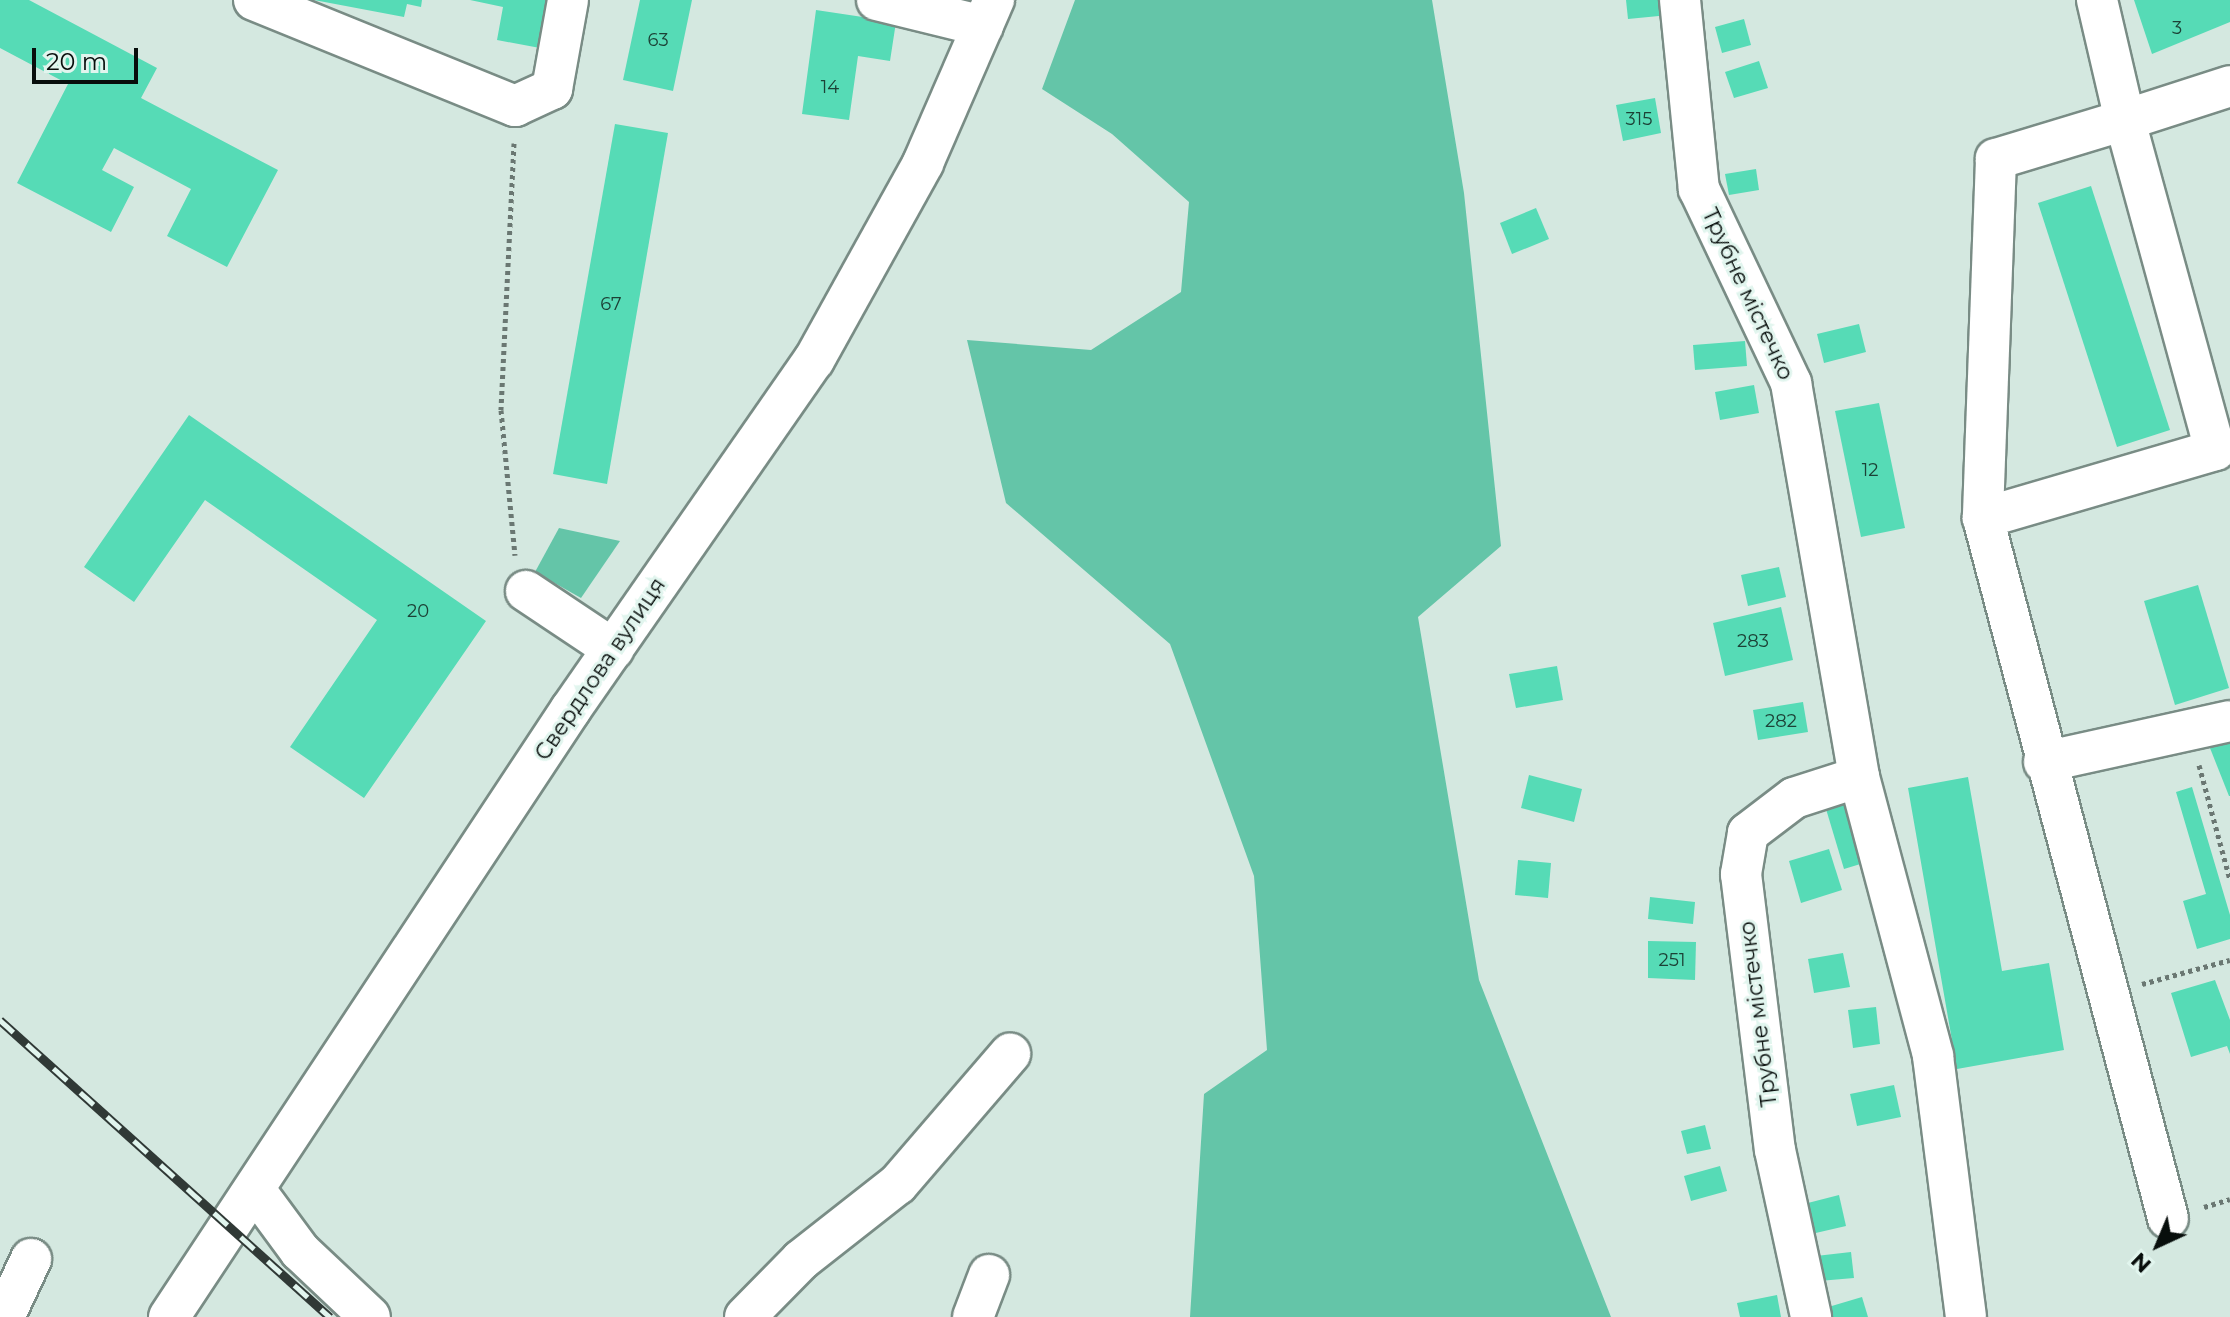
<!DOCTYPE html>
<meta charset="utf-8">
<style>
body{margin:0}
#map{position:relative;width:2230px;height:1317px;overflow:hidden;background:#d4e8e0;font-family:Montserrat,sans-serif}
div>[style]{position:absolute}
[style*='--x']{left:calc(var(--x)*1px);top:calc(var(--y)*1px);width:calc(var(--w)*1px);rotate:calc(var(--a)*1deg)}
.green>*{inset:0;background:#64c5a8}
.building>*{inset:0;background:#56dbb6}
.path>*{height:5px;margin-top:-2.5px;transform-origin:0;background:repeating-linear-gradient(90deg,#6a7772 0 4px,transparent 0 8px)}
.roads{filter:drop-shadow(2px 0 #798c85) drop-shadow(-2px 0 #798c85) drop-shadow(0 2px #798c85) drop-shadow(0 -2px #798c85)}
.minor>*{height:40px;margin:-20px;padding:0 20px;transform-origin:20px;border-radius:20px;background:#fff}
.rail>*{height:9px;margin-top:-4.5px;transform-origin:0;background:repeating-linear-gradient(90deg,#e1f5ee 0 18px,#303936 0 36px);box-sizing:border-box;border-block:2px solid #303936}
span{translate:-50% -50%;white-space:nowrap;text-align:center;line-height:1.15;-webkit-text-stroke:6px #e1f5ee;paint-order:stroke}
.number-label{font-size:18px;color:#1c4136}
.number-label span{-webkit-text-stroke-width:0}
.street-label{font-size:22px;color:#080e0c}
.north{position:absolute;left:2118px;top:1205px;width:80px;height:80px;-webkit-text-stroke:6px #e1f5ee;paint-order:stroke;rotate:224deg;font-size:22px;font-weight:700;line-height:32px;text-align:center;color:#080e0c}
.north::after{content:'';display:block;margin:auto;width:28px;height:36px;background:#080e0c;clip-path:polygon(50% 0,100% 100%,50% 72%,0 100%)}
.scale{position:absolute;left:32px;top:48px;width:106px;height:36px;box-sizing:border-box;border:4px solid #080e0c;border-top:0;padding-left:10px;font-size:24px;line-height:28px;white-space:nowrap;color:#080e0c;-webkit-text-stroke:6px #e1f5ee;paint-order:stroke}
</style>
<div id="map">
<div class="green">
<div style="clip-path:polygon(1075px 0,1432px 0,1464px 193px,1501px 546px,1418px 617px,1479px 980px,1611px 1317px,1190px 1317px,1204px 1094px,1267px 1050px,1254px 876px,1170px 644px,1006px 503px,967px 340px,1091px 350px,1181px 292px,1189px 202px,1112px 134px,1042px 89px)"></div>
<div style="clip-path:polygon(559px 528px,620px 541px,581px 598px,535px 572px)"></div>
</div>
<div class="building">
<div style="clip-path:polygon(0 0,29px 0,157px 68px,141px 98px,278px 170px,227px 267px,167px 236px,191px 189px,114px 148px,102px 170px,134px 187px,111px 232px,17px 183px,68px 84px,0 48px)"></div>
<div style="clip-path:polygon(314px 0,422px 0,421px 7px,407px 4px,404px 17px)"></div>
<div style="clip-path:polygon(470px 0,548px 0,540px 48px,497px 40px,503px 7px)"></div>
<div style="clip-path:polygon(640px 0,692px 0,673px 91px,623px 80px)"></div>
<div style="clip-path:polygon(1626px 0,1668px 0,1669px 15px,1628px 19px)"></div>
<div style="clip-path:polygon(2134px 0,2230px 0,2230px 22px,2152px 54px)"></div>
<div style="clip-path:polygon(816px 10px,896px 22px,890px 61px,858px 56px,849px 120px,802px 114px)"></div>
<div style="clip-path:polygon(1744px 19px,1751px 45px,1722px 53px,1715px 27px)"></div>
<div style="clip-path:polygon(1759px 61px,1768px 88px,1734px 98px,1725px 72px)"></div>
<div style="clip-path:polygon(1655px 98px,1661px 133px,1623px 141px,1616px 105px)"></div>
<div style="clip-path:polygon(615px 124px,668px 133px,607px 484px,553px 474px)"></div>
<div style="clip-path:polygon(1756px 169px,1759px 190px,1729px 195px,1725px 174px)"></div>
<div style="clip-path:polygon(2091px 186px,2170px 430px,2117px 447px,2038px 203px)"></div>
<div style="clip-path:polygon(1536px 208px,1549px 239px,1512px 254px,1500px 223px)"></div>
<div style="clip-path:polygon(1859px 324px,1866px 352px,1824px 363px,1817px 334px)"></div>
<div style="clip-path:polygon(1745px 341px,1747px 366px,1695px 370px,1693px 345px)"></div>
<div style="clip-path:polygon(1754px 385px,1759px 413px,1720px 420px,1715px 392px)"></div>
<div style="clip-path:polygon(1879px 403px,1905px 528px,1861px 537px,1835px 411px)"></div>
<div style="clip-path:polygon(189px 415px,486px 621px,364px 798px,290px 747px,377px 620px,205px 500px,134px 602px,84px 567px)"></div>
<div style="clip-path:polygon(1779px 567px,1786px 597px,1748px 606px,1741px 575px)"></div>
<div style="clip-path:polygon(2198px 585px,2229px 688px,2175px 705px,2144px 601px)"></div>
<div style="clip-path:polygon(1781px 607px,1793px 660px,1725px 676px,1713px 623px)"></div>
<div style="clip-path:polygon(1557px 666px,1563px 700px,1516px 708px,1509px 674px)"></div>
<div style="clip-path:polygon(1803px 702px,1808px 732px,1758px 740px,1753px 710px)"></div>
<div style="clip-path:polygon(2230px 737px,2230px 796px,2229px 796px,2208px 743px)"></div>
<div style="clip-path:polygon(1529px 775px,1582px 789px,1574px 822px,1521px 808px)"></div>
<div style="clip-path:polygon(1968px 777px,2002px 971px,2049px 963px,2064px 1050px,1957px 1069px,1908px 788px)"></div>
<div style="clip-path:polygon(2192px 787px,2230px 915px,2230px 939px,2197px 949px,2183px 901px,2206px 894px,2176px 792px)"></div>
<div style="clip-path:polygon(1851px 801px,1867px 862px,1844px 869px,1826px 809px)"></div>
<div style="clip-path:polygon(1829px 849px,1842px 890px,1801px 903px,1789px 861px)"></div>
<div style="clip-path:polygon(1518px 860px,1551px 863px,1548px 898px,1515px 895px)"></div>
<div style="clip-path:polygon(1650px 897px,1695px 902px,1693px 924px,1648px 919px)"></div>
<div style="clip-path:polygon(1648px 941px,1696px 942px,1695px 980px,1648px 978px)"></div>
<div style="clip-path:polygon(1843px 953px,1850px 987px,1814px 993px,1808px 959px)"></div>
<div style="clip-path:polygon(2215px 980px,2230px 1020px,2230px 1054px,2227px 1046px,2191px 1057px,2171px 993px)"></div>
<div style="clip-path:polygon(1876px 1007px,1880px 1044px,1853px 1048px,1848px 1010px)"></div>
<div style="clip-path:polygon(1894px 1085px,1901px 1117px,1857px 1126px,1850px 1094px)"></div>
<div style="clip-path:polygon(1705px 1125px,1711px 1149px,1687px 1154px,1681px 1131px)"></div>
<div style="clip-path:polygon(1720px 1166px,1727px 1191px,1691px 1201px,1684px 1176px)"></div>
<div style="clip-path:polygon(1839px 1195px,1846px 1226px,1807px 1235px,1800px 1205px)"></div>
<div style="clip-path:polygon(1851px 1252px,1854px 1278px,1819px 1281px,1816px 1256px)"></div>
<div style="clip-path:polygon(1777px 1295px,1781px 1317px,1740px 1317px,1737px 1303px)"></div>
<div style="clip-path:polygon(1862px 1297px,1868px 1317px,1828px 1317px,1825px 1308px)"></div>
</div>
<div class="path">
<div style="--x:514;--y:143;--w:267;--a:92.8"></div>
<div style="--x:501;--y:410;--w:146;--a:84.5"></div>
<div style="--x:2199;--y:765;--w:119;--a:74.9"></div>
<div style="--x:2142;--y:984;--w:91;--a:-15.3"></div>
<div style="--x:2204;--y:1207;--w:27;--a:-17"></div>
</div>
<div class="roads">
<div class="minor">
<div style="--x:254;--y:0;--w:282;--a:22.1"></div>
<div style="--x:515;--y:106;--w:41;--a:-24.7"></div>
<div style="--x:552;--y:89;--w:90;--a:-79.8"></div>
<div style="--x:877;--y:0;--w:109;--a:13.8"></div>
<div style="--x:1680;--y:0;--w:190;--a:84.3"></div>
<div style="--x:1699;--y:189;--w:215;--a:64.6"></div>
<div style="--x:1791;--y:383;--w:400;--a:80.2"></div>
<div style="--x:1859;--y:777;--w:68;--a:162.1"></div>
<div style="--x:1794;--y:798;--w:58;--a:142.7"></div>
<div style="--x:1748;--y:833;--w:42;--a:99.7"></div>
<div style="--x:1741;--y:874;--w:278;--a:83"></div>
<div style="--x:1775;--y:1150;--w:171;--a:77.8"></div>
<div style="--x:2097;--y:0;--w:123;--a:76.9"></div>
<div style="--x:2125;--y:120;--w:110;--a:-17.9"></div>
<div style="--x:1983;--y:518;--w:242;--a:-16.3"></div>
<div style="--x:2215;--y:450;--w:342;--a:-105.3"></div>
<div style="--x:2125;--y:120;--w:135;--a:163.2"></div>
<div style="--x:1996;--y:159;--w:359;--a:92.1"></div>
<div style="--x:1983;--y:518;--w:724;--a:75.2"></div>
<div style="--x:526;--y:591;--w:105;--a:33.7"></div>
<div style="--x:2044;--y:762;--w:190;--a:-12.4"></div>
<div style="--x:1859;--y:777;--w:289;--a:75.1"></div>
<div style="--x:1933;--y:1056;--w:263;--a:82.8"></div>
<div style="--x:255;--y:1190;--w:76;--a:53.6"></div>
<div style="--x:300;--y:1251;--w:96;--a:43.3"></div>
<div style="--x:4;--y:1317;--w:64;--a:-65"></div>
<div style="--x:169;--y:1317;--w:729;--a:-56.53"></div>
<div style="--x:571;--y:709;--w:425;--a:-55.2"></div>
<div style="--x:814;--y:360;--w:225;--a:-61"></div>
<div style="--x:923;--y:163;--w:178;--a:-66.5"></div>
<div style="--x:745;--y:1317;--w:80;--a:-45.5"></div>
<div style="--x:801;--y:1260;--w:123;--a:-38.1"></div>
<div style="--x:898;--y:1184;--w:172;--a:-49.3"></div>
<div style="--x:973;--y:1317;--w:45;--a:-69.1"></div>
</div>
</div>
<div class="rail">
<div style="--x:0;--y:1020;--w:444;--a:42"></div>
</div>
<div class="number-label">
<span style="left:2177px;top:28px">3</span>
<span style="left:658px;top:40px">63</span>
<span style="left:830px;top:87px">14</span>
<span style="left:1639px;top:119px">315</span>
<span style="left:611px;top:304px">67</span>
<span style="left:1870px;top:470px">12</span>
<span style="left:418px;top:611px">20</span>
<span style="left:1753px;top:641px">283</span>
<span style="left:1781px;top:721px">282</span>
<span style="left:1672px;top:960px">251</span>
</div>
<div class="street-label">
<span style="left:1748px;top:294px;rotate:65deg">Трубне містечко</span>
<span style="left:600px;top:669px;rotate:-56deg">Свердлова вулиця</span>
<span style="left:1758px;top:1014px;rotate:-97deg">Трубне містечко</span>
</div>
<div class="north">N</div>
<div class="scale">20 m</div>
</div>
